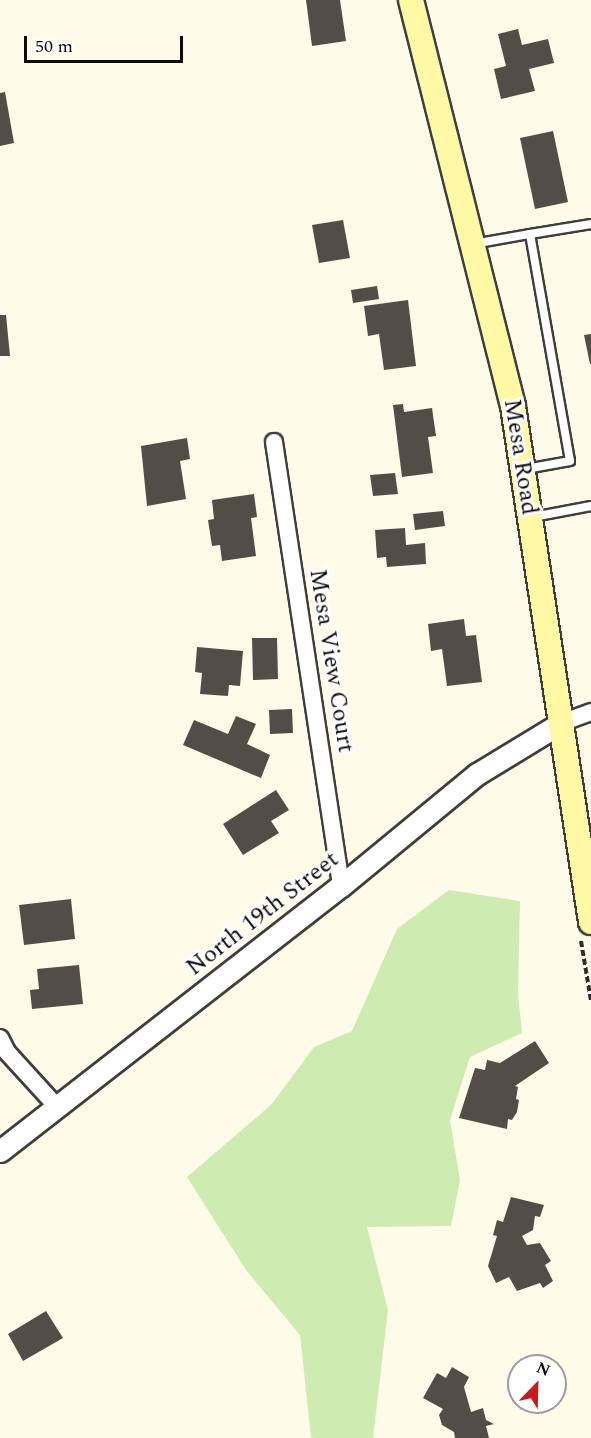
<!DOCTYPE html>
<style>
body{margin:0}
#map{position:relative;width:591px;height:1438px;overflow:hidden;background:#fffbe9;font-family:Spectral,serif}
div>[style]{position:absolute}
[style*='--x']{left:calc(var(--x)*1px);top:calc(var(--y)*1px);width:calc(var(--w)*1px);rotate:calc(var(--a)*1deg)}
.green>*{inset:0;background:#ceebb1}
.building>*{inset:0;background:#544d47}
.path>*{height:4px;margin-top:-2px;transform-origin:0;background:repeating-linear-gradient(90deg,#2d2d2d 0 6px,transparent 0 9px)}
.roads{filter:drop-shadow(2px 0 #3e3e3e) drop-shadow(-2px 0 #3e3e3e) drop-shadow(0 2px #3e3e3e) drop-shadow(0 -2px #3e3e3e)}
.service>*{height:8px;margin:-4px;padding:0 4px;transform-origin:4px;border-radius:4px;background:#fff}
.minor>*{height:16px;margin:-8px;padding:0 8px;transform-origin:8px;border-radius:8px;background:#fff}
.tertiary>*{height:21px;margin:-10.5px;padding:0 10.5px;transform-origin:10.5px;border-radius:10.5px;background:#fff}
.secondary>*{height:24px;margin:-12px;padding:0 12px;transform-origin:12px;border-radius:12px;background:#fff8a4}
span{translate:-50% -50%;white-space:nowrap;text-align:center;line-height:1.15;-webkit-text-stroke:6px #fff;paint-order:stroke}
.street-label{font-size:24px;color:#0b0b0b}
.north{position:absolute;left:507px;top:1354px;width:60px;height:60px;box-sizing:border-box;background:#fff;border:2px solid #9d9d9d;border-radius:50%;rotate:23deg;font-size:16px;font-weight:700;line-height:24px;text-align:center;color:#0b0b0b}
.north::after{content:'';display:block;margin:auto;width:21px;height:27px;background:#c31b1e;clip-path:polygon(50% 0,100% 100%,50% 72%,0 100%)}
.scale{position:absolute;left:24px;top:36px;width:159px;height:27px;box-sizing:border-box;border:3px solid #0b0b0b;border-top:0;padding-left:8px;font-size:18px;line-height:21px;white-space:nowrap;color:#0b0b0b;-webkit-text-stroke:4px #fff;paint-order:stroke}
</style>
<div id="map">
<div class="green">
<div style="clip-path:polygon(449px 890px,520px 901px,518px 994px,522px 1033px,470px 1057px,450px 1120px,460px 1180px,451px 1226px,367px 1227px,388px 1310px,373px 1438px,315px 1438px,311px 1437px,300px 1335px,246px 1270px,187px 1177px,271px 1105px,314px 1047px,352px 1031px,397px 929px)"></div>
</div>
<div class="building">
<div style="clip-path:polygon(306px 0,340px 0,346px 41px,312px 46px)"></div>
<div style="clip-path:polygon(518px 29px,522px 45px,548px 39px,554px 63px,529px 69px,535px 91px,501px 99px,494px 69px,506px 66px,498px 34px)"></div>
<div style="clip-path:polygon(5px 92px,14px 143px,0 146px,0 93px)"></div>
<div style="clip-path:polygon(553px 131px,568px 202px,535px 209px,520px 138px)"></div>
<div style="clip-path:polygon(343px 220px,350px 258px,319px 263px,312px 225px)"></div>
<div style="clip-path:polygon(377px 286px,379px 299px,353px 303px,351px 290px)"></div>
<div style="clip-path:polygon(408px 300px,416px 366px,384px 370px,379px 334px,368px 336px,364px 306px)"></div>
<div style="clip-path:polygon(0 315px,6px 315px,10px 356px,0 356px)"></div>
<div style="clip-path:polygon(591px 334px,591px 364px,590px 364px,584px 335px)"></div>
<div style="clip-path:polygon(403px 404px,404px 412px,432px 408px,436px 436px,428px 437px,433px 473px,402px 477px,393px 405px)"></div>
<div style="clip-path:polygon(187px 438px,190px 459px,180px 461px,186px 499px,147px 506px,141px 446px)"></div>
<div style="clip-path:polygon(395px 473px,398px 494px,373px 496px,370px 475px)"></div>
<div style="clip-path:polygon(254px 494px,257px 517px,251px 518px,256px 556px,222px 561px,220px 545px,212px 546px,208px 520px,214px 519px,212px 500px)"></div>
<div style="clip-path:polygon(443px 511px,445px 526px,415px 530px,413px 514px)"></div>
<div style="clip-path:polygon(405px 528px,406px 545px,425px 543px,426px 564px,387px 567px,386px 557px,377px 558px,375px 530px)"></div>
<div style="clip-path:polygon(464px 619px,466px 636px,476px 635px,482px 682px,447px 686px,442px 649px,431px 651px,428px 624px)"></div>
<div style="clip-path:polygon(252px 638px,277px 638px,278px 679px,253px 680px)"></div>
<div style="clip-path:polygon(197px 647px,243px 651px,240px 686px,229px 685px,228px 696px,200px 694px,202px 673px,195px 672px)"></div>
<div style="clip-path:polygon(292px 709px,293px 733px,270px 734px,269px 710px)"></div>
<div style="clip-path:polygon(236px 716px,256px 724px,247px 744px,270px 755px,261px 778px,183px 745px,194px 720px,228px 734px)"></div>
<div style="clip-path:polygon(276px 790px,289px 810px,271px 821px,279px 833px,243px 855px,223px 824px)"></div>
<div style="clip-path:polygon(71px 899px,75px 939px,24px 945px,19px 905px)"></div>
<div style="clip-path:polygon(79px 965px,83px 1004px,32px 1009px,30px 990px,39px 989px,37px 969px)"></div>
<div style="clip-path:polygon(535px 1041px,549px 1063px,515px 1086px,518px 1087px,516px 1099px,519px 1100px,517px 1112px,512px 1120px,508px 1119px,507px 1129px,459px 1118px,475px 1068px,485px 1070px,487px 1060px,500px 1063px)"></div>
<div style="clip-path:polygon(511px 1197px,544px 1205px,540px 1217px,535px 1216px,533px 1230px,522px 1236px,527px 1245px,540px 1243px,551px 1261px,545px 1265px,553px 1281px,543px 1288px,540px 1283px,517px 1291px,509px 1277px,496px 1283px,488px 1266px,497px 1236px,493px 1235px,497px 1220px,503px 1222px)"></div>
<div style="clip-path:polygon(46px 1311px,63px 1338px,23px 1361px,8px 1334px)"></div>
<div style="clip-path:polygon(452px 1367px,469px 1377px,464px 1387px,471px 1412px,483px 1408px,486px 1420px,494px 1424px,486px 1426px,489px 1438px,455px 1438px,454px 1432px,442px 1425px,439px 1415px,443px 1409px,423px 1398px,437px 1373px,446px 1378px)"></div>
</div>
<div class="path">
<div style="--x:581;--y:941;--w:61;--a:80.5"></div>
</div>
<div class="roads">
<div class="service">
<div style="--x:530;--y:234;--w:62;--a:-9.3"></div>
<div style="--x:473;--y:244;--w:58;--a:-10"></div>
<div style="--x:530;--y:234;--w:230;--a:80"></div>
<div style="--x:570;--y:461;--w:45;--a:169.7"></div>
<div style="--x:533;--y:517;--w:59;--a:-10.7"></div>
</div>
<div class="minor">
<div style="--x:274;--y:442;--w:449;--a:81.4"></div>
<div style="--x:561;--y:723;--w:32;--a:-20"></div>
<div style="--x:0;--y:1038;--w:16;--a:63"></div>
<div style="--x:7;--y:1052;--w:74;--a:47.7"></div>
</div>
<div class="tertiary">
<div style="--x:0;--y:1151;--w:432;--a:-37.9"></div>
<div style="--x:341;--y:886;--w:176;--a:-39.5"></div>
<div style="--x:477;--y:774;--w:98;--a:-31.3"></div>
</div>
<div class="secondary">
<div style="--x:411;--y:0;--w:419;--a:75.9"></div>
<div style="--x:513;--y:406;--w:522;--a:81.4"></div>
</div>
</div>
<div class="street-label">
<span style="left:520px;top:457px;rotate:81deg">Mesa Road</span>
<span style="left:331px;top:661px;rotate:81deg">Mesa View Court</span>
<span style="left:263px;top:914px;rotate:-38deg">North 19th Street</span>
</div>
<div class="north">N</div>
<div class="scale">50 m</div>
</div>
